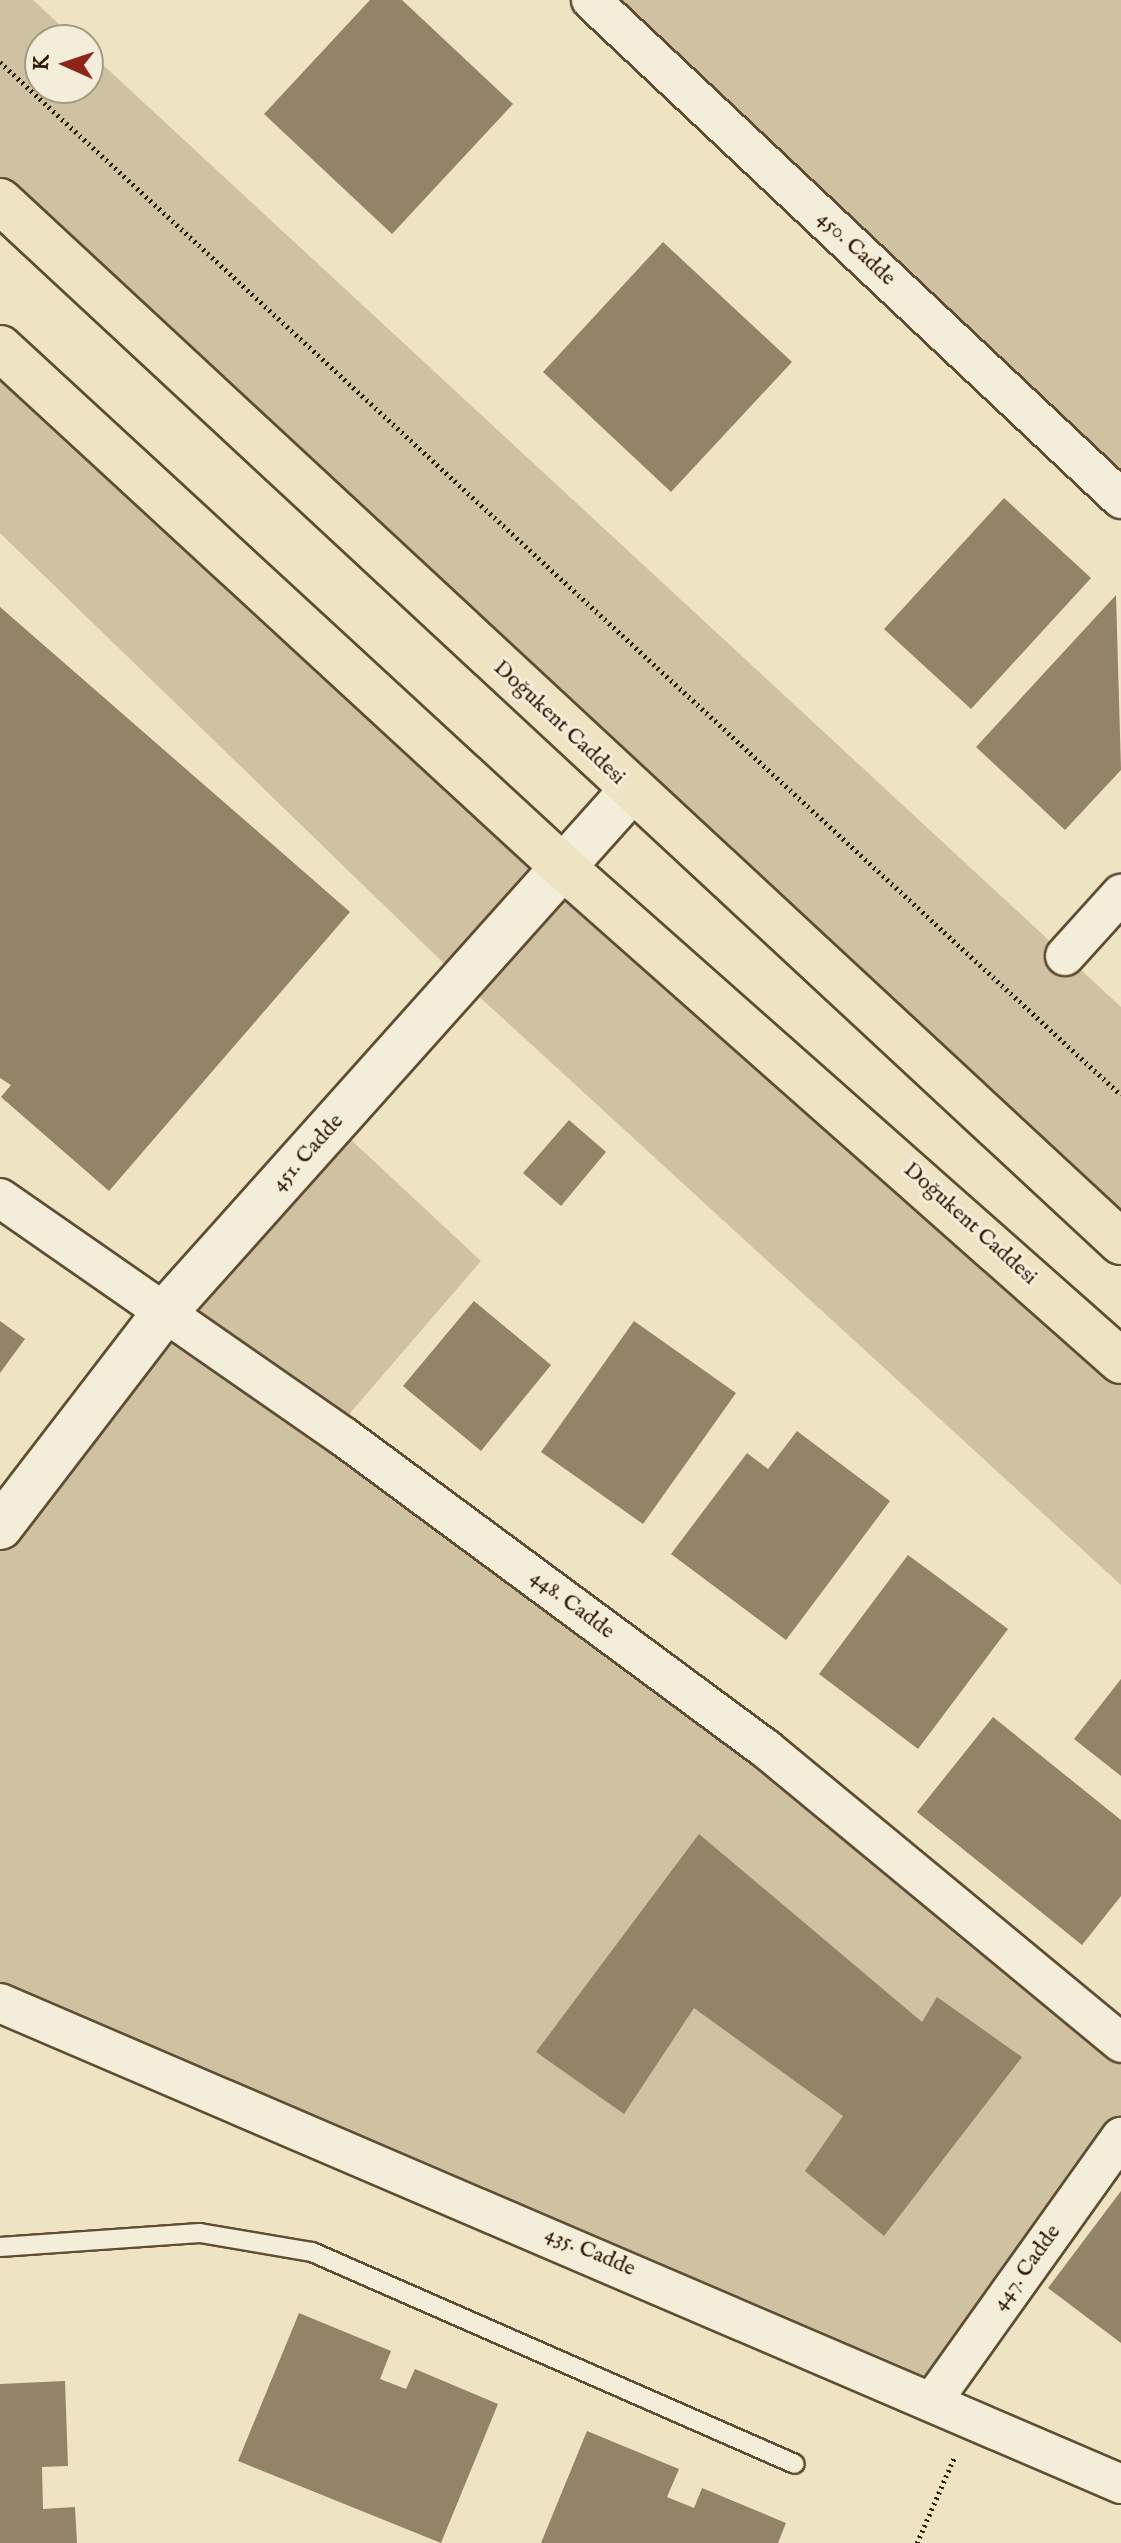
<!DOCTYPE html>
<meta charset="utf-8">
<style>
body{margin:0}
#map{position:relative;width:1121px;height:2543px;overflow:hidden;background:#eee4c4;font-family:"IM FELL English",serif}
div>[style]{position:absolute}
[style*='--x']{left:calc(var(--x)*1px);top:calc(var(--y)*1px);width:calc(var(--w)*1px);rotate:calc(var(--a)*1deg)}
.green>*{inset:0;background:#cec2a3}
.building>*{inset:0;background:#938467}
.path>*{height:5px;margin-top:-2.5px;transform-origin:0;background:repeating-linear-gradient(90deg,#301b02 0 2px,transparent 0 6px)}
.roads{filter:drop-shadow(2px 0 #604d32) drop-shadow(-2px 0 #604d32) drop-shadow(0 2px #604d32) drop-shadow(0 -2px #604d32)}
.service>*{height:18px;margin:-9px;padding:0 9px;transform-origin:9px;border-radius:9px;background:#f4edd9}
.minor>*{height:38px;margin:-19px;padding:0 19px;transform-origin:19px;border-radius:19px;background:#f4edd9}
.tertiary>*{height:44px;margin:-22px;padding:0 22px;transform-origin:22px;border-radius:22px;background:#f4edd9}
.primary>*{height:44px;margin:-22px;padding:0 22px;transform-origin:22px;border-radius:22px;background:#eee4c4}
span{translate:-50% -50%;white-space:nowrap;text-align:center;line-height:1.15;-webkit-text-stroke:6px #f4edd9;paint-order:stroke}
.street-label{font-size:22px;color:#301b02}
.north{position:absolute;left:24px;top:24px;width:80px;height:80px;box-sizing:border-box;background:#f4edd9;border:2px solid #a69983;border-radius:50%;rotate:273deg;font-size:22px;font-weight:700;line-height:32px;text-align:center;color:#301b02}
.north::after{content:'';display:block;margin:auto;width:28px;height:36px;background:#8f2418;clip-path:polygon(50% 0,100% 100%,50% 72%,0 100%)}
</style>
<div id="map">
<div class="green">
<div style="clip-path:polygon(0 0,33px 0,76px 40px,40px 40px,40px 88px,88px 88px,88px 51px,1121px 1007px,1121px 1242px,0 201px)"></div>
<div style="clip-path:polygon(613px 0,1121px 0,1121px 499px)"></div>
<div style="clip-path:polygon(0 348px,1121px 1366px,1121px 1585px,461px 980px,0 533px)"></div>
<div style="clip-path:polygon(334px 1124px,481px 1261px,339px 1426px,1121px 2043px,1121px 2137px,934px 2399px,0 2003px,0 1527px)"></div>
</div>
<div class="building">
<div style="clip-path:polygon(370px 0,402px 0,513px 104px,392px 234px,264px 114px)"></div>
<div style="clip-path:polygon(663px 242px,792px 362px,671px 492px,543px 372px)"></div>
<div style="clip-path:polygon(1004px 498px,1091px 578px,971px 709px,884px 629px)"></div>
<div style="clip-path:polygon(1116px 595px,1121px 770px,1065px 830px,976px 747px)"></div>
<div style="clip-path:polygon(0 607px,350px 912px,109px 1191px,1px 1097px,11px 1085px,0 1078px)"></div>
<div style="clip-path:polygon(569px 1120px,606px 1152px,561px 1206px,523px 1173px)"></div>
<div style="clip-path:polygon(474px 1301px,551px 1365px,481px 1451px,403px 1386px)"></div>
<div style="clip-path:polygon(0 1321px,25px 1339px,0 1373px)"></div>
<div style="clip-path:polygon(634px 1321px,736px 1393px,643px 1524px,541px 1452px)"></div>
<div style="clip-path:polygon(797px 1431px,890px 1501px,786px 1640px,671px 1554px,747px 1453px,768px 1469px)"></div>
<div style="clip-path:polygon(908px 1555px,1008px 1629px,918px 1749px,819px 1674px)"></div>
<div style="clip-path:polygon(1121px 1679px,1121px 1776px,1074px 1739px)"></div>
<div style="clip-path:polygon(993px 1717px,1121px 1820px,1121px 1896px,1082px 1945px,917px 1812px)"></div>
<div style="clip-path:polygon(699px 1834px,922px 2022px,937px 1997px,1022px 2057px,884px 2236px,805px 2171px,843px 2116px,694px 2008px,624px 2114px,536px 2052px)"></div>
<div style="clip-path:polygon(1121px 2191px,1121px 2343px,1048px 2288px)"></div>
<div style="clip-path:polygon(299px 2313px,391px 2351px,380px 2379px,406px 2389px,415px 2369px,498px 2404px,441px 2543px,238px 2461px)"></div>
<div style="clip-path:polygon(65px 2381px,68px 2466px,42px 2467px,43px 2509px,75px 2507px,77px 2543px,0 2543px,0 2384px)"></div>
<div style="clip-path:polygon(587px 2431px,679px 2469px,667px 2497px,694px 2508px,702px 2488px,786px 2523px,778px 2543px,541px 2543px)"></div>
</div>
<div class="path">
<div style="--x:0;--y:62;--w:1524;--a:42.66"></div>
<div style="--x:917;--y:2543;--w:95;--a:-66.4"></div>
</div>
<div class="roads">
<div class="service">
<div style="--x:0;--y:2247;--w:200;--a:-4"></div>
<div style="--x:200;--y:2233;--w:114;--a:9.6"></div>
<div style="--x:312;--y:2252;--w:527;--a:23.7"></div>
</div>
<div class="minor">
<div style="--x:591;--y:0;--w:728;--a:43.27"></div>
<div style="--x:1065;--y:956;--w:84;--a:-47.9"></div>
<div style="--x:0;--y:1198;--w:419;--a:34.8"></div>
<div style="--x:344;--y:1437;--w:525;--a:36.48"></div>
<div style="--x:766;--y:1749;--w:461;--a:39.6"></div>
<div style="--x:0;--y:2003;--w:1220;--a:23.22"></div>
<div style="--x:934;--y:2399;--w:322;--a:-54.5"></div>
</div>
<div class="tertiary">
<div style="--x:0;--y:1527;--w:270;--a:-52.5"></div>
<div style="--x:164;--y:1313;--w:702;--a:-48.18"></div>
</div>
<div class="primary">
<div style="--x:0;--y:201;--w:1530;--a:42.88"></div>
<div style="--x:0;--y:348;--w:766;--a:42.67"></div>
<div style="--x:563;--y:867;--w:745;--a:41.52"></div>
</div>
</div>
<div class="street-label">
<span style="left:856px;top:249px;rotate:43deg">450. Cadde</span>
<span style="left:559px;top:723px;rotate:43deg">Doğukent Caddesi</span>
<span style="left:308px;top:1153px;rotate:-48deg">451. Cadde</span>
<span style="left:970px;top:1224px;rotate:42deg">Doğukent Caddesi</span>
<span style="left:572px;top:1605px;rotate:37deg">448. Cadde</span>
<span style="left:590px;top:2252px;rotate:23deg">435. Cadde</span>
<span style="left:1027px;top:2268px;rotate:-54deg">447. Cadde</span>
</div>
<div class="north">K</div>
</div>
